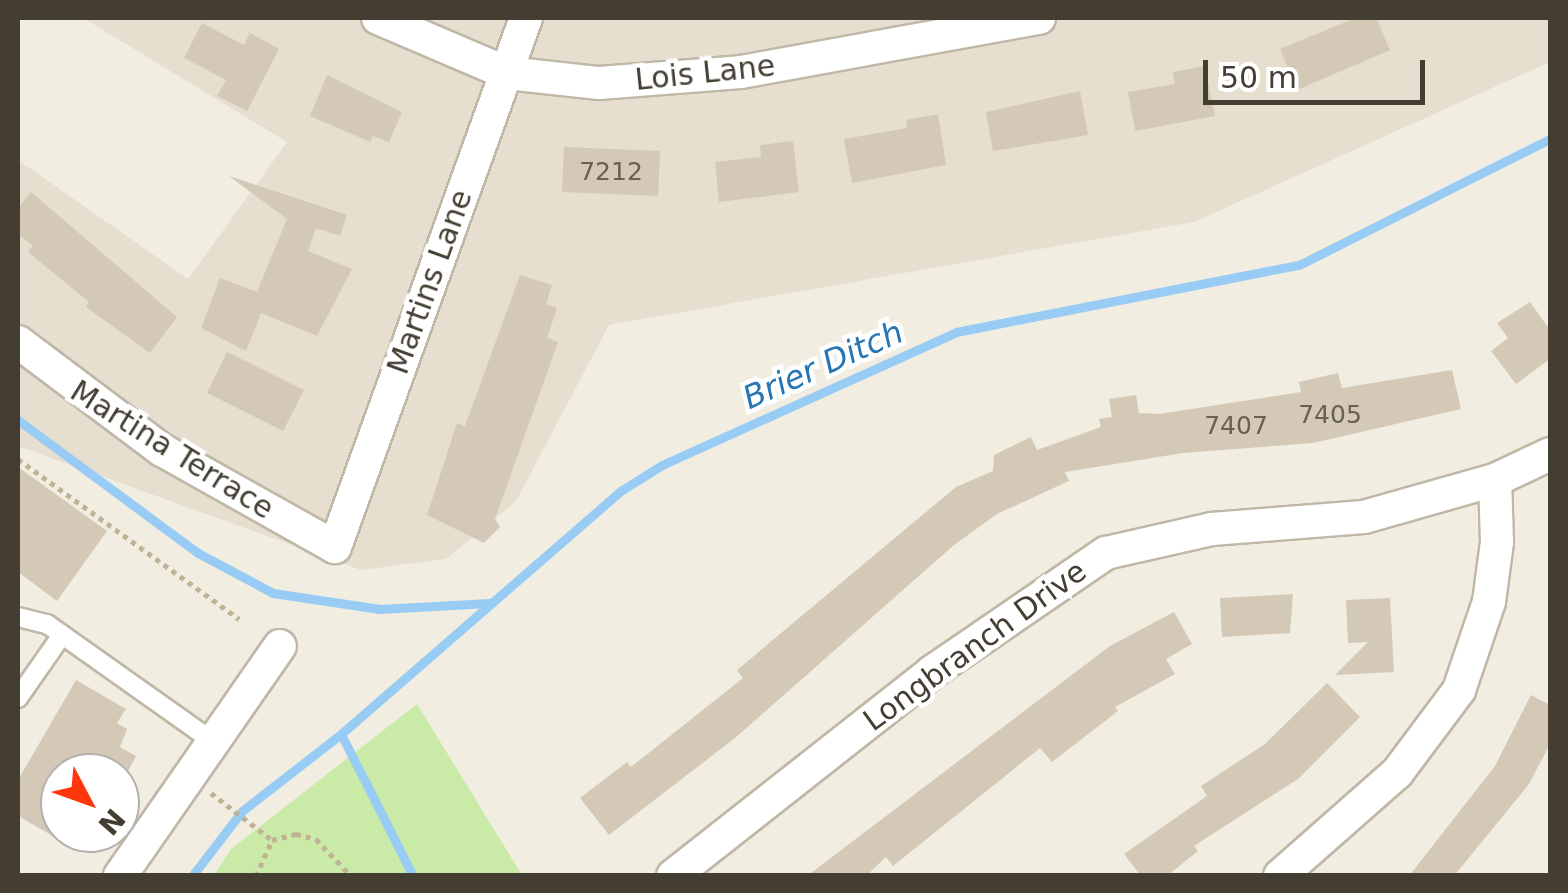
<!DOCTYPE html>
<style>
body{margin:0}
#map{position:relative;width:1568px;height:893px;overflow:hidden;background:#f2ede1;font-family:"DejaVu Sans",sans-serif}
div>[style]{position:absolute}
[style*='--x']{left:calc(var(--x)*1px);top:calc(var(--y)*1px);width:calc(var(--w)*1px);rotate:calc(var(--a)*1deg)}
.residential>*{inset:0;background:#e6dfcf}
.green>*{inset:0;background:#caeaa7}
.stream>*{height:9px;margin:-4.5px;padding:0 4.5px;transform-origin:4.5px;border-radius:4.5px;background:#98ccf4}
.building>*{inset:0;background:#d3c9b6}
.path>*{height:5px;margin-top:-2.5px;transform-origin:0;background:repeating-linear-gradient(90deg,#c0b294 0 5px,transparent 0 10px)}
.roads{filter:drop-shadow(2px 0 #c0b8a7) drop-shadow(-2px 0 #c0b8a7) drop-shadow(0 2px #c0b8a7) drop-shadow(0 -2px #c0b8a7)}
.service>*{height:18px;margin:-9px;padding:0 9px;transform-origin:9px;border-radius:9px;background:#fff}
.minor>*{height:32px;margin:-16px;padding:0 16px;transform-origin:16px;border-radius:16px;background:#fff}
span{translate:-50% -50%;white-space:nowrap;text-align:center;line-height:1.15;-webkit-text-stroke:9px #fff;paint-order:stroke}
.number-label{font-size:25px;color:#676053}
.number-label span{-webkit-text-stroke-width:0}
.street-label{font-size:30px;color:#433d32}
.water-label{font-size:32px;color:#2675b4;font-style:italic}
.frame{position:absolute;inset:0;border:20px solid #433d32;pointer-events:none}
.north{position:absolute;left:40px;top:753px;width:100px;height:100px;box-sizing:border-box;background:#fff;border:2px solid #b4b1ad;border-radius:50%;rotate:131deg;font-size:28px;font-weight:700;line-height:40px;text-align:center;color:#433d32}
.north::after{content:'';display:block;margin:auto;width:35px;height:45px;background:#ff360b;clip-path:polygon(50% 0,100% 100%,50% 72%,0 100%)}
.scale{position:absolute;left:1203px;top:60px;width:222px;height:45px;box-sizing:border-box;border:5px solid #433d32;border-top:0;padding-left:12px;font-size:30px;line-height:35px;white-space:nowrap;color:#433d32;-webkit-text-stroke:8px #fff;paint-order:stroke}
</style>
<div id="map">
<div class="residential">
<div style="clip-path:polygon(83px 18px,1550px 18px,1550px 62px,1194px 222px,609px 325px,516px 501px,446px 559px,361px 570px,18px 446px,18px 160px,188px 279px,287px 142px)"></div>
</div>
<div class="green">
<div style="clip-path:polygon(417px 704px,522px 875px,214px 875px,231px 849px)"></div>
</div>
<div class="stream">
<div style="--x:18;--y:420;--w:224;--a:36.5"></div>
<div style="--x:198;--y:553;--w:85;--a:28.1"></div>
<div style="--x:273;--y:593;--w:108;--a:8.5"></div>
<div style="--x:380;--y:609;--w:109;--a:-3.2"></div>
<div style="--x:192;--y:876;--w:82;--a:-52.4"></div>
<div style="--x:242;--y:811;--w:125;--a:-37.9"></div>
<div style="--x:413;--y:876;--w:159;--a:-116.9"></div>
<div style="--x:341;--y:734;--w:372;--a:-41"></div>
<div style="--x:622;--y:490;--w:47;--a:-32"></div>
<div style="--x:662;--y:465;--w:323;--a:-24.3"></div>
<div style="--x:956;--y:332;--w:349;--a:-11.1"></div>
<div style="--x:1299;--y:265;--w:281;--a:-26.7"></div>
</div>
<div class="building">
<div style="clip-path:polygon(1355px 18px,1376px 18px,1390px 50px,1297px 90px,1280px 49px)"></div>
<div style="clip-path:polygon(202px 23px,244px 45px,250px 33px,279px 49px,247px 111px,217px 96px,226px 80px,184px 58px)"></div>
<div style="clip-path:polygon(1205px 66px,1215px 116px,1135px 131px,1128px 92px,1175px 84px,1173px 72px)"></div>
<div style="clip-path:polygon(327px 75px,402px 112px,389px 142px,373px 136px,370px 142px,310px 116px)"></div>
<div style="clip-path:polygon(1080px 91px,1088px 135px,993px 151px,986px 112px)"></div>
<div style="clip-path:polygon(938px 114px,946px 165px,852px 183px,844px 139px,907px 128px,906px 120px)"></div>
<div style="clip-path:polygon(793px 141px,799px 192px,719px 202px,715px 162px,761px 157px,760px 145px)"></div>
<div style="clip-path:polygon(564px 147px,660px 151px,658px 196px,562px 192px)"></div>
<div style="clip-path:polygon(229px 176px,347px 215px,340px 236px,316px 228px,308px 251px,352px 269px,317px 336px,261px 313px,246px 351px,201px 328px,220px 278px,257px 292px,287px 219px)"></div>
<div style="clip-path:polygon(31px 192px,177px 317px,150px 353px,86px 307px,89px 302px,28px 252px,33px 246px,18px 234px,18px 208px)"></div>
<div style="clip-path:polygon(520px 275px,552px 285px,546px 304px,557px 308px,547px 338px,558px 342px,495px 519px,500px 527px,484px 543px,427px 515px,457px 423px,465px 426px)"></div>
<div style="clip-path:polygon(1530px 302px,1550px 330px,1550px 359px,1516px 384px,1491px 351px,1508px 338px,1497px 323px)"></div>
<div style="clip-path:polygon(227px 352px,304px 390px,283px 431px,207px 393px)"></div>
<div style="clip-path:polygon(1452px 370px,1461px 409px,1313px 443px,1183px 453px,1065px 472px,1069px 481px,997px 514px,954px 545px,735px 738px,609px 835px,580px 798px,627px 762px,631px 767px,743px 678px,737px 670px,956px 487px,993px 471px,994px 455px,1031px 437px,1037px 450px,1101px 427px,1099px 419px,1112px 417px,1109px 399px,1136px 395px,1139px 413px,1159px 414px,1301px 392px,1299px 382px,1338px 373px,1342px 388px)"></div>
<div style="clip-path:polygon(18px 467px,107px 531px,57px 601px,18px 572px)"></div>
<div style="clip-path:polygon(1293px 594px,1290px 633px,1222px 637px,1220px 598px)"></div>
<div style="clip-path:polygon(1390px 598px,1394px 672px,1335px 675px,1368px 642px,1348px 643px,1346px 600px)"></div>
<div style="clip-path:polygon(1174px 612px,1192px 644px,1166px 659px,1175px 674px,1115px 707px,1118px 711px,1052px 762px,1040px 748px,893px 866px,886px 857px,866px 876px,807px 876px,1110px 646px)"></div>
<div style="clip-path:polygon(76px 680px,126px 709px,117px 723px,127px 729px,120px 747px,136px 756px,127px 773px,60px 773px,60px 840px,18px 816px,18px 780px)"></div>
<div style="clip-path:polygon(1327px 683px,1360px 717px,1298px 779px,1194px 846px,1198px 851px,1167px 876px,1141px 876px,1124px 854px,1207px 796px,1201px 786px,1265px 744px)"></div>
<div style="clip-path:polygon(1531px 695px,1550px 705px,1550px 744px,1529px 784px,1454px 876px,1409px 876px,1495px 766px)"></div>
</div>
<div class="path">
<div style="--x:18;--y:459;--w:273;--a:35.9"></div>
<div style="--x:211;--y:793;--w:77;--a:37.6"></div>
<div style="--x:256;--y:876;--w:39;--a:-66"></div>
<div style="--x:272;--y:840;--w:25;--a:-14"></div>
<div style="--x:296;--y:834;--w:21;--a:14"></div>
<div style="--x:316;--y:839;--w:51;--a:46.6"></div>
</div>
<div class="roads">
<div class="service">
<div style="--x:18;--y:617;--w:30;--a:14"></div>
<div style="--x:47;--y:624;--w:202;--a:35.3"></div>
<div style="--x:18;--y:698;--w:77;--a:-55.1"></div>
</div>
<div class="minor">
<div style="--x:378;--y:18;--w:140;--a:23.1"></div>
<div style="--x:507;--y:73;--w:93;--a:6.2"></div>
<div style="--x:599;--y:83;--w:142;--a:-4.4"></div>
<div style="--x:741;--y:72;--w:303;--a:-10.3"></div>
<div style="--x:18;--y:342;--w:180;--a:36.9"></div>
<div style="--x:162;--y:450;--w:198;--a:29.3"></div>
<div style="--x:335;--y:547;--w:562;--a:-70.15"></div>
<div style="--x:120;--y:876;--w:280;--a:-55.2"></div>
<div style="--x:673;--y:876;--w:330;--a:-38.2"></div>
<div style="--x:932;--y:672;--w:211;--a:-34.4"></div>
<div style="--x:1106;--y:553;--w:109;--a:-12.8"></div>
<div style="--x:1212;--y:529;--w:152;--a:-4.5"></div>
<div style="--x:1364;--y:517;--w:136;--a:-15.8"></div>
<div style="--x:1495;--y:480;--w:61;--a:-25.3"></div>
<div style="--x:1280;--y:876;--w:156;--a:-41.4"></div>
<div style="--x:1397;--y:773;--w:104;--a:-53.2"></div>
<div style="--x:1459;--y:690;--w:93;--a:-71.2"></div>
<div style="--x:1489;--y:602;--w:61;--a:-82.4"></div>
<div style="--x:1497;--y:542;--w:62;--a:-91.8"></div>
</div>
</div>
<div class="number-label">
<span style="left:611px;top:172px">7212</span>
<span style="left:1330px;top:415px">7405</span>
<span style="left:1236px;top:426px">7407</span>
</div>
<div class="street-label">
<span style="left:705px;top:73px;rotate:-6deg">Lois Lane</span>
<span style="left:430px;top:282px;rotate:-70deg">Martins Lane</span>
<span style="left:172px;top:450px;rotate:32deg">Martina Terrace</span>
<span style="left:975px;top:646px;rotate:-36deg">Longbranch Drive</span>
</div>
<div class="water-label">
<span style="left:823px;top:365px;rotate:-24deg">Brier Ditch</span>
</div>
<div class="frame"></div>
<div class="north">N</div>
<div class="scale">50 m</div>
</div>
